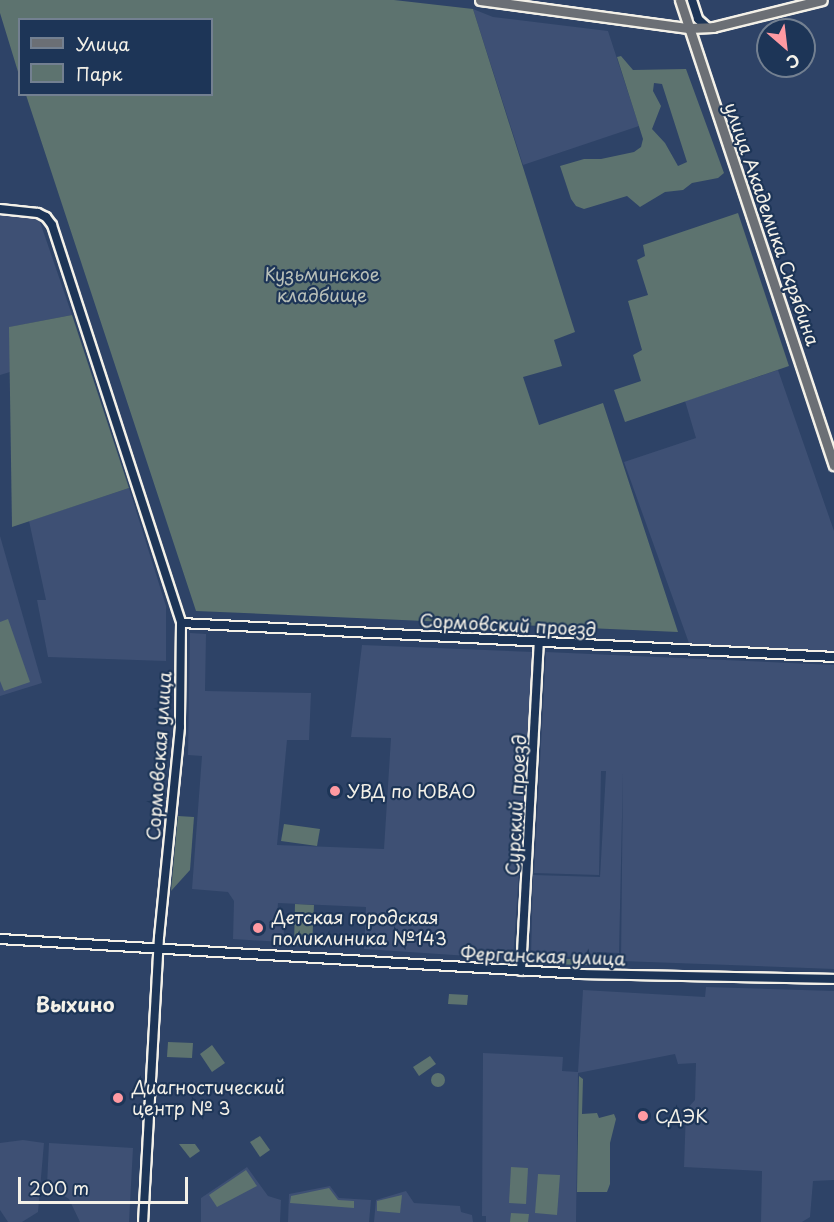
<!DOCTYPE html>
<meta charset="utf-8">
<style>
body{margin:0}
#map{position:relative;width:834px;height:1222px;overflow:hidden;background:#2e4367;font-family:"Playpen Sans",sans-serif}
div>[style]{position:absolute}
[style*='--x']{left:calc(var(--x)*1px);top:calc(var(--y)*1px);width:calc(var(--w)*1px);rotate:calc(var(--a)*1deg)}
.built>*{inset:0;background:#3e5074}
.green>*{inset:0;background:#5d736f}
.round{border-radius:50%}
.roads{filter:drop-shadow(2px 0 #f4f1e8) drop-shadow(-2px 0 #f4f1e8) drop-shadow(0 2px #f4f1e8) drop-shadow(0 -2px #f4f1e8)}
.minor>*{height:8px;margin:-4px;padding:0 4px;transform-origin:4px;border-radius:4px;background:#1d3557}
.major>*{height:9px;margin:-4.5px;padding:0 4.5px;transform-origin:4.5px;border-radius:4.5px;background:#6b6f75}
.dots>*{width:16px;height:16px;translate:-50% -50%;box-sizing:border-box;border:3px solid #1d3557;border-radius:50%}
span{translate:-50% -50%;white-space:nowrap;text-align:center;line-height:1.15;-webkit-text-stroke:4.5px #1d3557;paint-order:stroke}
.street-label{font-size:18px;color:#f4f1e8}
.park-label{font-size:18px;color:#b8bfb8}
.poi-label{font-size:18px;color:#f4f1e8}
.left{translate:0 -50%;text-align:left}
.neighbourhood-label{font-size:20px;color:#f4f1e8;font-weight:700}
.legend{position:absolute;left:18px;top:18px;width:195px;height:78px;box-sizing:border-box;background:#1d3557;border:2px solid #738091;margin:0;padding:8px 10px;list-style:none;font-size:18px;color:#f4f1e8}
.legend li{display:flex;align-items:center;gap:12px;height:30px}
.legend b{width:30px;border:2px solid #738091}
.north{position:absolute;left:756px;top:18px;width:60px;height:60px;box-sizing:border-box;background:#1d3557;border:2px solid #738091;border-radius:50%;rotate:152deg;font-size:16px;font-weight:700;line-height:24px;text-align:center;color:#f4f1e8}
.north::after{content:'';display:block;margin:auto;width:21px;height:27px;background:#ff9aa2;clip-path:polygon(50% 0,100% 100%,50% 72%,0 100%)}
.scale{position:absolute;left:18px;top:1177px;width:170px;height:27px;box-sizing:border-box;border:3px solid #f4f1e8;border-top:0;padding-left:8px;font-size:18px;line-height:21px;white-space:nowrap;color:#f4f1e8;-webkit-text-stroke:4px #1d3557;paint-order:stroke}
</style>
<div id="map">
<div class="built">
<div style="clip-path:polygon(473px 9px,493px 17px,608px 31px,639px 126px,523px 165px)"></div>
<div style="clip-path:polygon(0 214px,34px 218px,40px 222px,72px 315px,10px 327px,10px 372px,0 375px)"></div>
<div style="clip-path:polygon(778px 370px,834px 531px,834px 653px,690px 646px,624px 462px,696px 438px,685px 401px)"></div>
<div style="clip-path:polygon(129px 488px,166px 606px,166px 661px,48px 657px,37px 600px,46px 600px,29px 521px)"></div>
<div style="clip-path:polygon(0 536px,42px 683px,0 696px)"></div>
<div style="clip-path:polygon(190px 633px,206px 634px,205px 691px,311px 693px,309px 740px,287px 740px,277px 845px,384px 849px,391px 738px,351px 737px,362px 645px,534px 652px,513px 959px,364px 949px,366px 907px,278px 903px,277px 916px,285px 917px,283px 942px,233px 939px,234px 901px,228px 892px,192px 889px,202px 756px,188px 755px)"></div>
<div style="clip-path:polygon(546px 652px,834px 665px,834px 969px,621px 961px,623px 772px,619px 953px,597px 952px,596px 957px,531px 956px,533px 875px,600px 877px,606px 771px,601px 771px,599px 875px,534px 873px)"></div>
<div style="clip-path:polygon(706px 987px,834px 991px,834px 1180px,813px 1181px,810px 1217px,802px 1222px,761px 1222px,762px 1171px,684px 1167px,686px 1110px,695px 1100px,696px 1063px,678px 1064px,675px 1054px,578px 1073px,576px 1222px,486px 1222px,486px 1216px,482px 1216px,483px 1053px,563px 1057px,562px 1071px,578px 1072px,583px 990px,705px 997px)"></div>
<div style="clip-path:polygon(23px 1140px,44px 1143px,38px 1212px,22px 1222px,8px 1222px,0 1210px,0 1143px)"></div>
<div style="clip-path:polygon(49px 1143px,133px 1148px,129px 1222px,80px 1222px,69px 1199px,47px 1185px)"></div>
<div style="clip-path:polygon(247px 1167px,268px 1196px,281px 1200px,280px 1222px,201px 1222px,201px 1198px)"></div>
<div style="clip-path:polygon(330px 1186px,339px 1198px,371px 1200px,369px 1222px,288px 1222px,289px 1194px)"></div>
<div style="clip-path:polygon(406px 1191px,414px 1203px,460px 1206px,461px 1212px,472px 1215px,473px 1222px,374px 1222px,376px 1200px)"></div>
</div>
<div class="green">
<div style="clip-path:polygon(0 0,394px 0,473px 9px,575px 332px,554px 340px,562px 366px,523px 377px,539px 425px,603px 403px,678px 632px,196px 611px,26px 95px,212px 94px,212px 20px,20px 20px,19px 75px,0 13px)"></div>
<div style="clip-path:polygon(evenodd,621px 56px,633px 70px,686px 69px,724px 173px,718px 178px,692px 183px,683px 190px,665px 192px,640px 207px,627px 196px,584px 209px,576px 206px,571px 199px,560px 166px,584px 159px,601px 159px,634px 152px,641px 147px,643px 139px,617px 57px,621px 56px,654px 83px,662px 84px,687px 162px,678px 166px,665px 143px,652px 129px,661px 106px,653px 91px,654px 83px)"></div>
<div style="clip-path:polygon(738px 213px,789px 366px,625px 422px,614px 390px,641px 381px,633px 355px,642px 350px,628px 301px,648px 295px,637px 260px,645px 256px,643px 245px)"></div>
<div style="clip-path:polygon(72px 315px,129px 488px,12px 527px,9px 327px)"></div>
<div style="clip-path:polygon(8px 619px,30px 682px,4px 691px,0 681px,0 622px)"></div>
<div style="clip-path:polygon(178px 816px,194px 817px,190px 870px,171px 891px)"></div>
<div style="clip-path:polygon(284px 824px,320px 829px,317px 846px,281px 841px)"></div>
<div style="clip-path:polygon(295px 904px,314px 905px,312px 946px,294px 945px)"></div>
<div style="clip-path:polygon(541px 959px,593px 959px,593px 965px,540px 964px)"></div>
<div style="clip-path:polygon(449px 994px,468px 995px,467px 1005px,448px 1004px)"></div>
<div style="clip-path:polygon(168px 1042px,193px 1043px,192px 1058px,167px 1057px)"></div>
<div style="clip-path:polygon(212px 1045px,225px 1063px,212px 1072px,200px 1054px)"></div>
<div style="clip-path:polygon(430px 1056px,436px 1064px,419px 1076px,413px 1067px)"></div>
<div class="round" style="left:431px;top:1073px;width:14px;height:14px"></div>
<div style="clip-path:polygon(579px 1076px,583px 1079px,582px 1114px,597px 1113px,599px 1118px,614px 1114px,616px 1119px,610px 1143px,610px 1184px,607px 1192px,577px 1192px)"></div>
<div style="clip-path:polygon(260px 1136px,270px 1150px,260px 1157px,250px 1142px)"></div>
<div style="clip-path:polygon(179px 1144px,195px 1144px,200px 1151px,190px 1158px)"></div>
<div style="clip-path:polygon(511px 1167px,528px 1168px,526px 1204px,509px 1203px)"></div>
<div style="clip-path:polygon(246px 1170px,257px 1186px,217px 1207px,209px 1195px)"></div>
<div style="clip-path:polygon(538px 1174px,560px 1175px,557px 1215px,535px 1213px)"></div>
<div style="clip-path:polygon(329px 1188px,338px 1200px,354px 1201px,354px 1208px,290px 1203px,291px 1196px)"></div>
<div style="clip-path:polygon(402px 1195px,400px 1213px,377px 1211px,377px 1201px)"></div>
<div style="clip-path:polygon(511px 1213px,529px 1214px,528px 1222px,510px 1222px)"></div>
</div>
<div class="roads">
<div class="minor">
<div style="--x:692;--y:0;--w:20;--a:72"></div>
<div style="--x:698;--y:19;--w:12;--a:42"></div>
<div style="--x:0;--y:209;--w:38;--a:6"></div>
<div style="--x:38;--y:213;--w:9;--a:27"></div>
<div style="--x:46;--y:217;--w:10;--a:53"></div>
<div style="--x:52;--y:225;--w:418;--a:72"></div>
<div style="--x:181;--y:623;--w:104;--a:90.6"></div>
<div style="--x:180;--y:727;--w:211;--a:95.7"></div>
<div style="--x:159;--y:937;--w:285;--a:93.2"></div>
<div style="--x:181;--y:623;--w:654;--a:2.98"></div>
<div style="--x:0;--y:939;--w:584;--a:3.44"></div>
<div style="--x:583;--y:974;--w:251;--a:1.1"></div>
<div style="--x:521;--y:971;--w:329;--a:-86.9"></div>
</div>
<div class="major">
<div style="--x:480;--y:0;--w:210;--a:7.7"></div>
<div style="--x:688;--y:28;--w:25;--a:-2"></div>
<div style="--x:713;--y:27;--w:112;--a:-13.9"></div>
<div style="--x:680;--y:0;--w:490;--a:71.7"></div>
</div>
</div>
<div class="dots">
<div style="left:335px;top:791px;background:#ff9aa2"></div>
<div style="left:258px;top:928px;background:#ff9aa2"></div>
<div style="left:118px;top:1098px;background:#ff9aa2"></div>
<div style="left:643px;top:1116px;background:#ff9aa2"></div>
</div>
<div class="street-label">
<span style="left:772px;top:224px;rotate:71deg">улица Академика Скрябина</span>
<span style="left:508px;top:625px;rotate:3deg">Сормовский проезд</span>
<span style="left:159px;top:756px;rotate:-86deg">Сормовская улица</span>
<span style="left:516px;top:805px;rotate:-87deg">Сурский проезд</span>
<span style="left:543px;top:956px;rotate:2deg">Ферганская улица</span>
</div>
<div class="park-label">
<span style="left:322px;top:285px">Кузьминское<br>кладбище</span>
</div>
<div class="poi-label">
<span class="left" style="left:347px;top:791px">УВД по ЮВАО</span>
<span class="left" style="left:272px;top:928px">Детская городская<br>поликлиника №143</span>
<span class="left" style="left:132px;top:1098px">Диагностический<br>центр № 3</span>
<span class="left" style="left:655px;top:1116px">СДЭК</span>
</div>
<div class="neighbourhood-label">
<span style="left:75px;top:1004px">Выхино</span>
</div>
<ul class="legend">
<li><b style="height:8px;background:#6b6f75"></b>Улица</li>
<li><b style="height:16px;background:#5d736f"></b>Парк</li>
</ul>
<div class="north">С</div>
<div class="scale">200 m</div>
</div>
